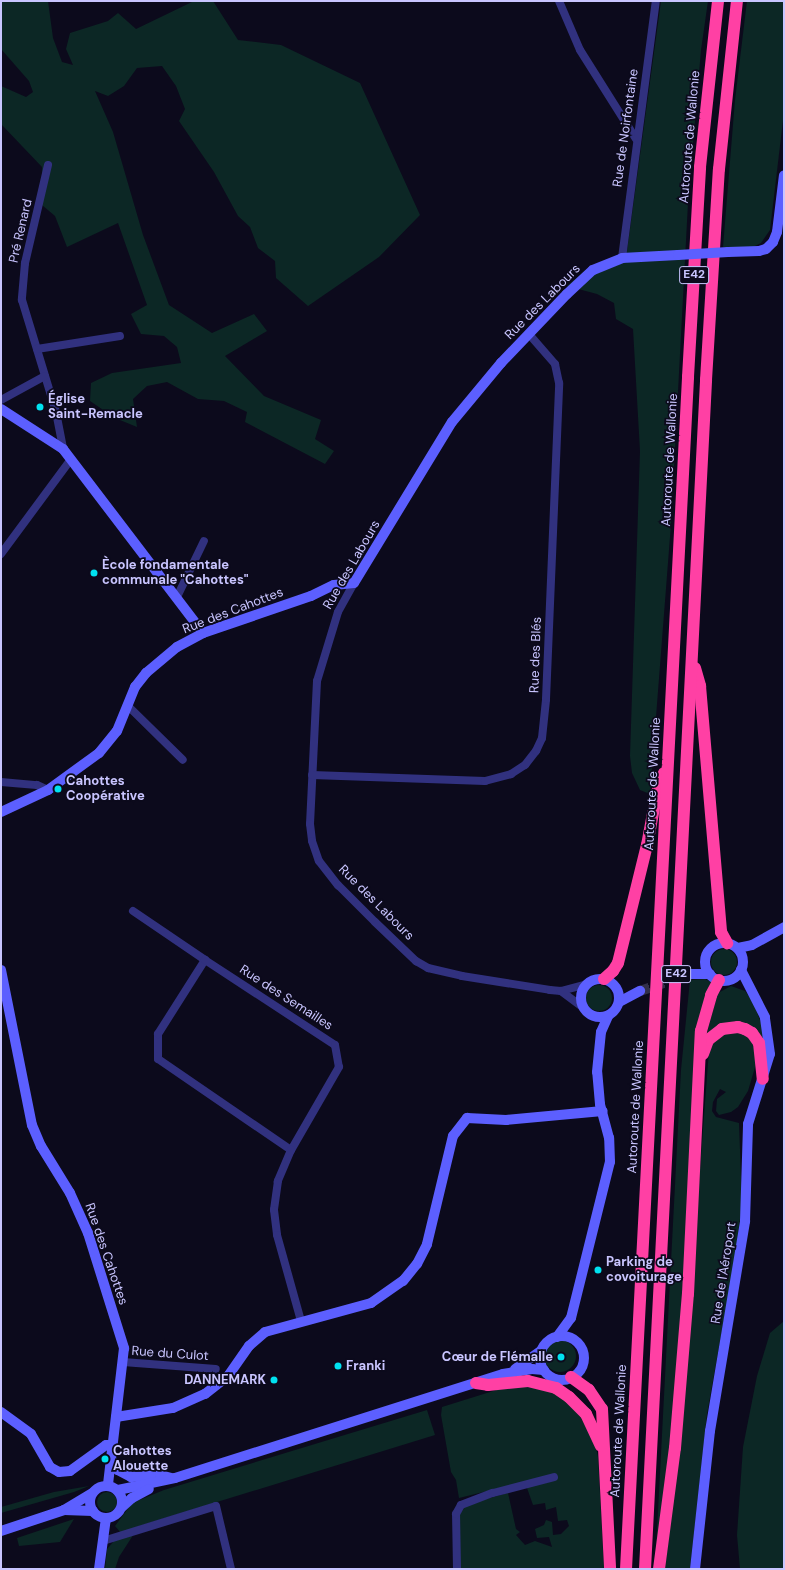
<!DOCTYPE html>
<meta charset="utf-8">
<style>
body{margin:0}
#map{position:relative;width:785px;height:1570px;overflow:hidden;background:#0c0a1c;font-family:"DM Sans",sans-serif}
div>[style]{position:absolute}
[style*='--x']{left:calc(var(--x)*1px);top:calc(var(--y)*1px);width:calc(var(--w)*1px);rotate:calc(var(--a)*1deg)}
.green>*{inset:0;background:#0c2725}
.round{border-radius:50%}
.secondary-tunnel>*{height:10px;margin-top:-5px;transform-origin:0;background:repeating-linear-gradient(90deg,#322f49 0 10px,transparent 0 15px)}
.street>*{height:8px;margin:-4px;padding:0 4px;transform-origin:4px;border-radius:4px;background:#31317f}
.secondary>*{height:10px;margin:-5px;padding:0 5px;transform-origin:5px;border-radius:5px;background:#5c5fff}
.secondary>.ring{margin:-5px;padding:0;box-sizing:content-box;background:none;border:10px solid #5c5fff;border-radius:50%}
.highway>*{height:12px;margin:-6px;padding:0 6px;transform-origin:6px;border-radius:6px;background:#ff40a4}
.secondary-bridge>*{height:10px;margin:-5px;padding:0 5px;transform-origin:5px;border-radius:5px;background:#5c5fff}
.dots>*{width:11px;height:11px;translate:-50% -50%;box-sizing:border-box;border:2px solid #0c0a1c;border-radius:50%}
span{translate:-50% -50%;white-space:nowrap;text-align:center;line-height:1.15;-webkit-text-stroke:3.5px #0c0a1c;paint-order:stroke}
.shield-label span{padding:1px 3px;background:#0c0a1c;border:1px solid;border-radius:3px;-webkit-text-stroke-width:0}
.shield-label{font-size:12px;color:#c9c5ff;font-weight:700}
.street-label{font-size:13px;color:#c9c5ff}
.poi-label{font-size:13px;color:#c9c5ff;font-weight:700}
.left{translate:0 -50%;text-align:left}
.right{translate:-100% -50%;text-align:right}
.frame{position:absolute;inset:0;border:2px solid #c9c5ff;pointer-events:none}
</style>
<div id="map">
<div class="green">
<div style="clip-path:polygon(1px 1px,48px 1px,53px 38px,62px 62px,73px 65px,66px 49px,70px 33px,108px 21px,118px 13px,136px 29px,194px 1px,213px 1px,238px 40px,281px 45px,360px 83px,420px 215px,379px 257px,308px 306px,276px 278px,275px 261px,258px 248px,250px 227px,238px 216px,214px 172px,179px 121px,185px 109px,176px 86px,162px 66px,137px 68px,124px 86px,108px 96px,95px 91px,113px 132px,143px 235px,169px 305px,212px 333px,254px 314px,267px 331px,225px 356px,264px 396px,321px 420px,315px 439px,334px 451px,325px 464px,245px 422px,247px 412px,224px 401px,198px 399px,167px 382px,147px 386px,133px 399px,137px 427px,115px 418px,90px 401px,91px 383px,112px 373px,181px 363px,177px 347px,164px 336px,141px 334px,131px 314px,147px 305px,118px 223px,67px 247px,55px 216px,36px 200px,42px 181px,42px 167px,1px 124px,1px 86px,26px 97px,33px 92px,29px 81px,1px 49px)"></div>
<div style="clip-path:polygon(661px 1px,708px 1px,701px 50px,688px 203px,671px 524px,650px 794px,640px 790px,632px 773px,630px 756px,640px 451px,633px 329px,616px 319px,614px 303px,597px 294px,567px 286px,588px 268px,627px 251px)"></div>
<div style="clip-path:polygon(747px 1px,784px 1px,784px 112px,770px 230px,761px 243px,753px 247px,723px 247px,735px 100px)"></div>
<div class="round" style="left:711px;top:949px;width:26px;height:26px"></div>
<div style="clip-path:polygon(705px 979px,711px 982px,673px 1420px,655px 1569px,681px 1070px,690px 980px)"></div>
<div class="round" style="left:586px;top:985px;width:26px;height:26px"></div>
<div style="clip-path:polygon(731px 986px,745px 991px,753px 1002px,763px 1028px,765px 1043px,752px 1029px,706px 1036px,718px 993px)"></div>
<div style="clip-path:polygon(732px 1031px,749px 1035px,758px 1057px,748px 1091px,738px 1107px,731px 1112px,719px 1115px,716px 1111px,717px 1099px,726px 1092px,720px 1089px,713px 1102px,712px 1111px,716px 1117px,739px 1123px,742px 1204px,734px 1263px,707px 1414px,690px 1569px,665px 1569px,678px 1460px,709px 1050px,716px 1038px)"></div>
<div style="clip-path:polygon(784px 1321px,784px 1569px,740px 1569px,737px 1535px,743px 1447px,757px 1376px,770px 1333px)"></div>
<div class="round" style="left:544px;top:1340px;width:32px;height:32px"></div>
<div style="clip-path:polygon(516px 1384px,553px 1390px,585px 1419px,595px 1443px,598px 1457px,604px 1569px,460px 1569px,459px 1515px,467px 1504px,508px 1493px,516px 1529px,520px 1532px,516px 1535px,525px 1545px,535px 1541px,552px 1547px,549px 1537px,537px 1538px,535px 1529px,544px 1525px,546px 1520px,552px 1522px,553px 1535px,561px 1534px,569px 1526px,567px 1520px,558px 1521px,556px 1507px,546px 1510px,545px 1503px,533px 1505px,527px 1488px,545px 1477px,459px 1498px,456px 1480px,451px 1472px,441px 1415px,442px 1407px)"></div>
<div style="clip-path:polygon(427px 1410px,435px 1435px,139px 1526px,119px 1557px,115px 1569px,105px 1569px,107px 1549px,121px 1533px,115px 1526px,132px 1503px,164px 1490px)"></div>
<div style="clip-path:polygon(89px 1486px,74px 1492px,1px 1513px,1px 1507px,54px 1492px)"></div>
<div class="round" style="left:97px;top:1492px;width:20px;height:20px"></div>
<div style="clip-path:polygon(74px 1519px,60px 1542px,19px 1546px,17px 1538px)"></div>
</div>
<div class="secondary-tunnel">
<div style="--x:640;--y:991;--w:53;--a:-18.8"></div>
</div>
<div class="street">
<div style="--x:559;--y:1;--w:53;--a:66.8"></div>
<div style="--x:580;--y:50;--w:105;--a:57.8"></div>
<div style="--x:48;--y:165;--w:101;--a:103.2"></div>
<div style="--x:25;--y:263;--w:37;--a:95"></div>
<div style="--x:22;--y:300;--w:117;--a:73.1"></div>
<div style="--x:56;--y:412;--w:38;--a:79"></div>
<div style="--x:622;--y:258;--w:259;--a:-82.5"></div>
<div style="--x:37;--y:349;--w:84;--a:-8.9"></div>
<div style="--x:1;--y:400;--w:50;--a:-28.6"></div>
<div style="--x:1;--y:554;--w:118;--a:-53.6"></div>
<div style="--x:354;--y:583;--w:33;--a:119"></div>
<div style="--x:338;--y:612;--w:72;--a:106.9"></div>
<div style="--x:317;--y:681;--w:143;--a:92.8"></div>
<div style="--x:310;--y:824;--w:17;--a:83"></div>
<div style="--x:312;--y:841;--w:21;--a:71"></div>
<div style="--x:319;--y:861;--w:31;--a:52"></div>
<div style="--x:338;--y:885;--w:52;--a:45"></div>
<div style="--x:375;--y:922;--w:57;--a:43.6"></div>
<div style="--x:416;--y:961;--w:14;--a:30"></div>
<div style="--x:428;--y:968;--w:35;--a:13"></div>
<div style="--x:462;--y:976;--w:89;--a:9"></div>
<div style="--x:550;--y:990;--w:11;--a:5"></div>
<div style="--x:561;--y:991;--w:27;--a:-15"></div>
<div style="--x:177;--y:597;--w:62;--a:-64.3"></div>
<div style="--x:127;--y:705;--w:78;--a:44.5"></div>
<div style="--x:312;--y:775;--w:173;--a:2"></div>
<div style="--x:485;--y:781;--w:27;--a:-15"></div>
<div style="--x:511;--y:774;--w:17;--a:-33"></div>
<div style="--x:525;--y:765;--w:18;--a:-52"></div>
<div style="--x:536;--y:751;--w:14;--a:-65"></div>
<div style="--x:542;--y:738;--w:39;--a:-84"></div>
<div style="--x:546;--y:699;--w:316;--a:-87.6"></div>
<div style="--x:559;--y:383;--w:19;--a:-102"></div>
<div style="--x:555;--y:364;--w:40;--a:-131"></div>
<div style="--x:1;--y:782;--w:36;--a:5"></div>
<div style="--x:37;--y:785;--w:12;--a:24"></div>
<div style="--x:133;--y:911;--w:87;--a:34.2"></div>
<div style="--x:561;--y:991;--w:26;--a:37"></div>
<div style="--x:291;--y:1150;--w:161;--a:-145.6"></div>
<div style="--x:158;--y:1059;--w:25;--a:-90"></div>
<div style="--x:158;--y:1034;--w:88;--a:-57.6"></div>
<div style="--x:205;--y:960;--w:155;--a:33.2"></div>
<div style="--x:335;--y:1045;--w:22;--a:80"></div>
<div style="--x:339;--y:1067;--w:96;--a:120"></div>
<div style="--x:291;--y:1150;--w:34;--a:113"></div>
<div style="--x:278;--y:1181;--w:29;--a:98"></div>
<div style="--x:274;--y:1210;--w:25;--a:83"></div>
<div style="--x:277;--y:1235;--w:89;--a:74.4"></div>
<div style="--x:123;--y:1362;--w:93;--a:4.3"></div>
<div style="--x:103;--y:1541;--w:118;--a:-17.2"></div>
<div style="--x:216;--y:1506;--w:65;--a:76.6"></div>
<div style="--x:457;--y:1569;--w:55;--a:-91"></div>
<div style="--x:456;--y:1514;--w:10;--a:-61"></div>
<div style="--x:461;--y:1505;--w:34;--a:-21"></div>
<div style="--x:493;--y:1493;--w:63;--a:-14.7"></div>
</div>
<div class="secondary">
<div style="--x:728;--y:252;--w:31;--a:-2"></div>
<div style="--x:759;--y:251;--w:7;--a:-16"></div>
<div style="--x:766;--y:249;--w:10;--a:-45"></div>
<div style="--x:773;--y:242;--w:11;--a:-68"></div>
<div style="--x:777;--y:232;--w:57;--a:-83"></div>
<div style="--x:1;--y:409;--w:74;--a:32.8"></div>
<div style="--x:63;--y:449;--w:231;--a:52.7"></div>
<div style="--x:1;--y:812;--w:52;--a:-25.1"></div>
<div style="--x:48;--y:790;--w:63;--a:-36"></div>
<div style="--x:99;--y:753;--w:28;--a:-51"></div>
<div style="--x:117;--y:731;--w:48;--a:-67.8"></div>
<div style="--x:135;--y:687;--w:18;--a:-52"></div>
<div style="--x:146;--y:673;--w:40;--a:-40"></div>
<div style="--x:177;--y:647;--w:30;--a:-28"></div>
<div style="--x:203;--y:633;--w:114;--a:-18.9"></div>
<div style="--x:311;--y:596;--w:25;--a:-26"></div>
<div style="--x:334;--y:585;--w:20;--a:-6"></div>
<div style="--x:354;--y:583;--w:188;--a:-58.7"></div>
<div style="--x:452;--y:422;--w:77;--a:-50.3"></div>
<div style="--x:501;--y:363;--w:95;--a:-46.3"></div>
<div style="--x:567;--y:294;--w:35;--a:-43"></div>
<div style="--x:593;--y:270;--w:31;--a:-22"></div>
<div style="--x:622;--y:258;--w:56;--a:-3.1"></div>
<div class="ring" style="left:705px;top:943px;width:28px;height:28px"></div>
<div style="--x:738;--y:948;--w:14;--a:-12"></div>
<div style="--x:752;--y:945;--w:37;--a:-29"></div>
<div style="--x:1;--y:970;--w:158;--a:78.7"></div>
<div style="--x:32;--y:1125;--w:23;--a:67"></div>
<div style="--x:41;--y:1146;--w:55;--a:58.3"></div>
<div style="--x:70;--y:1193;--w:44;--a:65.8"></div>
<div style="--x:88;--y:1233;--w:121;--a:72.6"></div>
<div style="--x:124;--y:1348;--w:138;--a:96.7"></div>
<div style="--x:690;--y:974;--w:20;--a:0"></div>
<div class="ring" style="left:581px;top:979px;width:28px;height:28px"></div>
<div style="--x:619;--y:1002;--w:24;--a:-28"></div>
<div class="ring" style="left:540px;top:1336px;width:34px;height:34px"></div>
<div style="--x:557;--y:1337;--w:24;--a:-54"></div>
<div style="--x:571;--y:1318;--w:161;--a:-76"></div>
<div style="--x:610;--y:1162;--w:24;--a:-92"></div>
<div style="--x:609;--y:1138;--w:35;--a:-105"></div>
<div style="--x:600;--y:1104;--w:32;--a:-95"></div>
<div style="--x:597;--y:1072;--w:40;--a:-84.3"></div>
<div style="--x:601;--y:1032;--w:17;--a:-66"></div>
<div style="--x:515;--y:1369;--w:32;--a:-35"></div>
<div style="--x:1;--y:1412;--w:37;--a:36"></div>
<div style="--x:31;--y:1434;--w:38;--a:60"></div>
<div style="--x:50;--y:1467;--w:10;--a:29"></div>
<div style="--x:59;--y:1472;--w:11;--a:-5"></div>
<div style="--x:70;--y:1471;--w:44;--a:-35.8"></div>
<div style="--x:106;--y:1445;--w:7;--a:0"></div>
<div style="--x:116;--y:1417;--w:58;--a:-9"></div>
<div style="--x:173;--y:1408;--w:35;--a:-24"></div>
<div style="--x:205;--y:1394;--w:29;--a:-38"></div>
<div style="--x:228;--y:1376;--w:37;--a:-55"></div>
<div style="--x:249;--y:1346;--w:21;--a:-41"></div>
<div style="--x:265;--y:1332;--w:110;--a:-15.3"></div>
<div style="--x:371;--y:1303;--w:39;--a:-35"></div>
<div style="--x:403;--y:1281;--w:22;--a:-51"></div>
<div style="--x:417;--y:1264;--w:22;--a:-63"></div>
<div style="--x:427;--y:1244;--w:111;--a:-76.5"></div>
<div style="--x:453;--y:1136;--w:23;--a:-52"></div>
<div style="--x:467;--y:1118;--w:39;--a:3"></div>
<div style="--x:506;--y:1120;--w:97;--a:-5.3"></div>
<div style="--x:111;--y:1459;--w:13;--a:58"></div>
<div style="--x:118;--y:1470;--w:15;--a:28"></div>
<div style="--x:131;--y:1477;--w:29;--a:-4"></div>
<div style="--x:160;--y:1475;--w:11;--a:15"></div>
<div class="ring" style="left:90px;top:1486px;width:22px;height:22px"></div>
<div style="--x:118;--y:1490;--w:58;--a:-11.9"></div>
<div style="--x:175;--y:1478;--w:344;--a:-17.6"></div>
<div style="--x:503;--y:1374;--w:29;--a:-10"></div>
<div style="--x:532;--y:1369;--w:12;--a:5"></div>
<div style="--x:122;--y:1507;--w:13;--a:-42"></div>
<div style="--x:132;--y:1498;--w:19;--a:-28"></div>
<div style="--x:64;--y:1510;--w:29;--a:2"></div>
<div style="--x:1;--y:1531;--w:66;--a:-18.4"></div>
<div style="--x:64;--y:1510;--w:33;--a:-31"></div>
<div style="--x:99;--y:1569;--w:51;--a:-82.2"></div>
<div style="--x:695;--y:1569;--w:139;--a:-83.8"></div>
<div style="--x:710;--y:1431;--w:213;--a:-80.5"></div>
<div style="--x:745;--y:1221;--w:97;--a:-88.2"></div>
<div style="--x:748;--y:1124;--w:73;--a:-72.6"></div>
<div style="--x:770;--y:1054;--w:37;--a:-98"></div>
<div style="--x:765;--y:1017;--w:53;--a:-117.1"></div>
</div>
<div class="highway">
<div style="--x:695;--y:668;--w:19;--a:74"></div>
<div style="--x:700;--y:686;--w:247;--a:85.1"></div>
<div style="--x:721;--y:932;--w:13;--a:61"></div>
<div style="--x:604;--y:979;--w:12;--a:-42"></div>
<div style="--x:613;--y:971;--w:9;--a:-58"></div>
<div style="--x:618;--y:963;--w:122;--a:-76.2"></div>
<div style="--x:647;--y:845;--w:54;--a:-79.3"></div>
<div style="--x:657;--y:792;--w:20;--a:-70"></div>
<div style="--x:703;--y:1054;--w:15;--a:-70"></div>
<div style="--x:708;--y:1040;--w:18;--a:-38"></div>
<div style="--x:722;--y:1029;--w:16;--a:-7"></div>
<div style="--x:738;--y:1027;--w:7;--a:16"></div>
<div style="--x:745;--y:1029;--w:8;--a:30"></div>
<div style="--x:752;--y:1033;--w:12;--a:55"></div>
<div style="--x:759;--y:1043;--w:36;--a:84"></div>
<div style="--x:571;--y:1377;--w:22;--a:36"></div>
<div style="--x:589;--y:1390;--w:23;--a:56"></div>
<div style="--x:602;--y:1409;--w:160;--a:87.1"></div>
<div style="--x:476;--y:1383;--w:12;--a:9"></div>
<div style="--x:488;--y:1385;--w:40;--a:-5.7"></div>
<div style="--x:528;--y:1381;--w:29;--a:14"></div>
<div style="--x:556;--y:1388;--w:16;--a:35"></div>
<div style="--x:569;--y:1397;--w:24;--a:45"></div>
<div style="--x:586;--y:1414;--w:35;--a:65"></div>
<div style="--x:626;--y:1569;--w:1194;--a:-87.02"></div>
<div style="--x:688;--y:377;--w:210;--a:-86.7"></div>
<div style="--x:700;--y:167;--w:167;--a:-83.8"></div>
<div style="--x:645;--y:1569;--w:1191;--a:-87.06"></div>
<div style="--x:706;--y:380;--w:211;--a:-86.5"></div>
<div style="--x:719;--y:169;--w:169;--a:-83.9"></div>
<div style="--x:659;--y:1569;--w:122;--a:-82.5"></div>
<div style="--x:675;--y:1448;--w:155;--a:-85.2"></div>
<div style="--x:688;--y:1294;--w:263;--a:-87.2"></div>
<div style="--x:701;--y:1031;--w:37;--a:-74"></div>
<div style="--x:711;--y:995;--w:17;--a:-62"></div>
</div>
<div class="secondary-bridge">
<div style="--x:678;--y:255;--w:50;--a:-3.4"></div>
</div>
<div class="dots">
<div style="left:40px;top:407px;background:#00e2f0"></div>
<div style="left:94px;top:573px;background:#00e2f0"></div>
<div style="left:58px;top:789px;background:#00e2f0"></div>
<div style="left:598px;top:1270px;background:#00e2f0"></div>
<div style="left:561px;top:1357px;background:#00e2f0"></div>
<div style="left:338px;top:1366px;background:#00e2f0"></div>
<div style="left:274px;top:1380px;background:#00e2f0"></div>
<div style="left:105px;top:1459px;background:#00e2f0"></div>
</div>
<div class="shield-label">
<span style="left:694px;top:275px">E42</span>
<span style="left:676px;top:974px">E42</span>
</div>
<div class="street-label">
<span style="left:626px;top:128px;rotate:-82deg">Rue de Noirfontaine</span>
<span style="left:690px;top:137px;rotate:-85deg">Autoroute de Wallonie</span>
<span style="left:21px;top:231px;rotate:-77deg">Pré Renard</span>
<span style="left:543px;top:302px;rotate:-45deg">Rue des Labours</span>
<span style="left:670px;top:460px;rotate:-87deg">Autoroute de Wallonie</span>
<span style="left:352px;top:565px;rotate:-60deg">Rue des Labours</span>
<span style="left:233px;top:611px;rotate:-21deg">Rue des Cahottes</span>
<span style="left:536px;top:655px;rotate:-88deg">Rue des Blés</span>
<span style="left:653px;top:784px;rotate:-87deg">Autoroute de Wallonie</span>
<span style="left:376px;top:903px;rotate:45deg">Rue des Labours</span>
<span style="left:286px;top:998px;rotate:33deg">Rue des Semailles</span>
<span style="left:636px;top:1107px;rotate:-87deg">Autoroute de Wallonie</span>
<span style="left:106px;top:1254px;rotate:71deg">Rue des Cahottes</span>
<span style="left:724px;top:1273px;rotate:-81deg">Rue de l'Aéroport</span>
<span style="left:170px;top:1354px;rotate:4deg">Rue du Culot</span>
<span style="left:619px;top:1431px;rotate:-87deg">Autoroute de Wallonie</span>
</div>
<div class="poi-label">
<span class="left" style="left:48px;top:407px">Église<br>Saint-Remacle</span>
<span class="left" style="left:102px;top:573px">Ècole fondamentale<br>communale "Cahottes"</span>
<span class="left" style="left:66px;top:789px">Cahottes<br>Coopérative</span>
<span class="left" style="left:606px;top:1270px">Parking de<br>covoiturage</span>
<span class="right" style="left:553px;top:1357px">Cœur de Flémalle</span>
<span class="left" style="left:346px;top:1366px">Franki</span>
<span class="right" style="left:266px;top:1380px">DANNEMARK</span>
<span class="left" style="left:113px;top:1459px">Cahottes<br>Alouette</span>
</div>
<div class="frame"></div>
</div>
